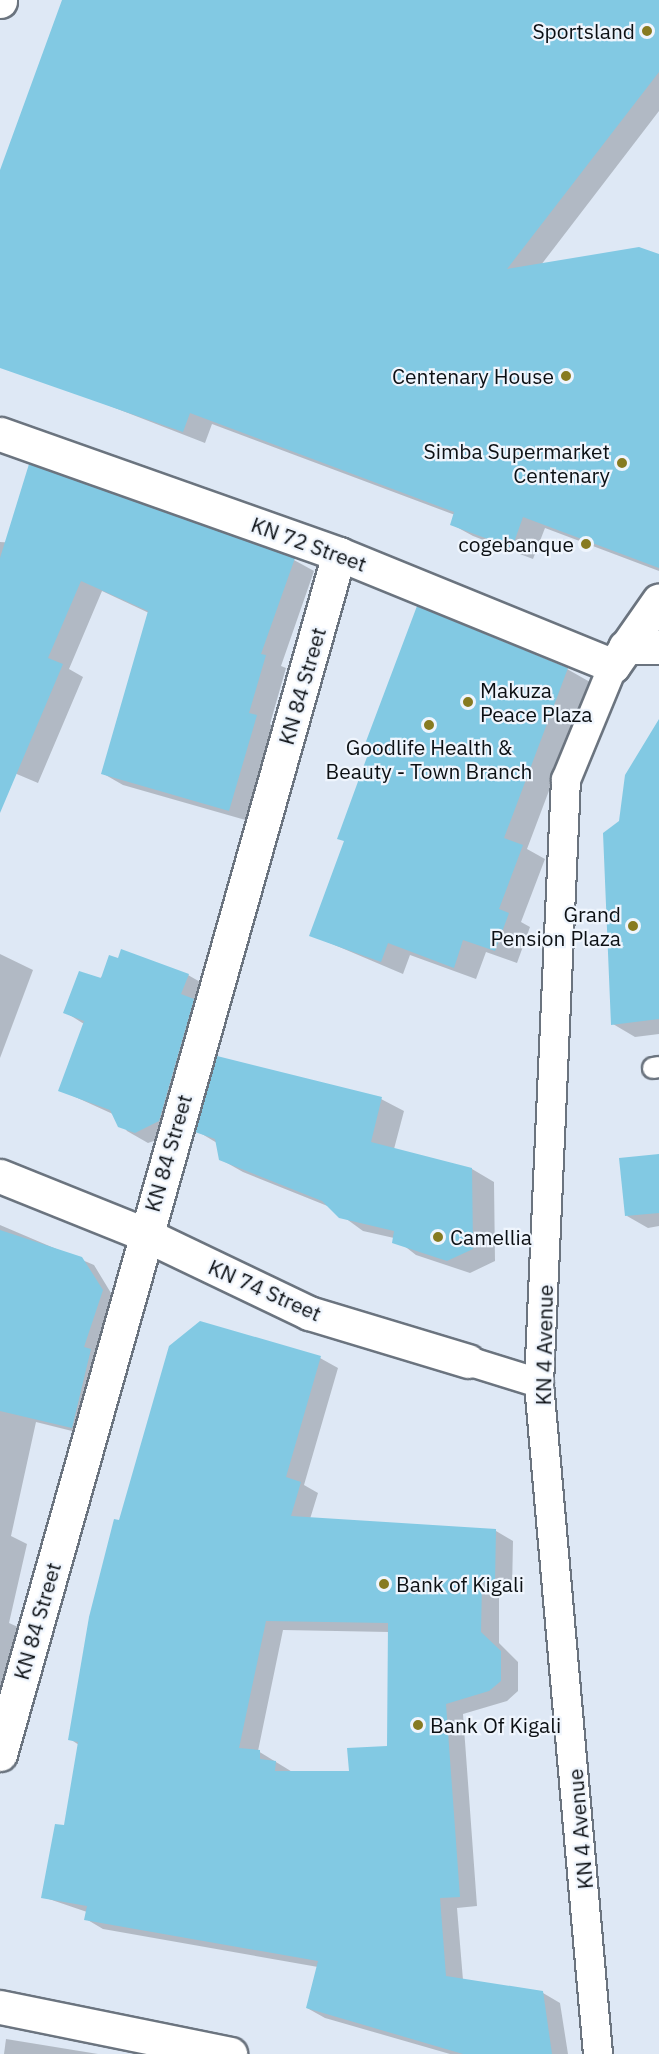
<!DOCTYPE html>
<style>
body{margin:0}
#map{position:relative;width:659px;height:2054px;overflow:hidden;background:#dee8f5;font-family:"IBM Plex Sans",sans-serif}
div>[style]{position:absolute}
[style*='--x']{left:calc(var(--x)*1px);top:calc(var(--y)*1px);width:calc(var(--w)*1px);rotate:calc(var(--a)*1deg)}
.shadow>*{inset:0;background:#0003}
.building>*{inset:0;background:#82c9e3}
.roads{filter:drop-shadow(2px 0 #6b747f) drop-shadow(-2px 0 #6b747f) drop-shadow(0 2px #6b747f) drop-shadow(0 -2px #6b747f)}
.service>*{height:20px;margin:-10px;padding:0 10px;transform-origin:10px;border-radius:10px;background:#fff}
.pedestrian>*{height:28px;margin:-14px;padding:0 14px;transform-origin:14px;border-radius:14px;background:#fff}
.minor>*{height:33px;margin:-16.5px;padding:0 16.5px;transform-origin:16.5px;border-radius:16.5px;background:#fff}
.dots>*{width:16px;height:16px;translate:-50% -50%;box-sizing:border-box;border:3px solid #eff5fd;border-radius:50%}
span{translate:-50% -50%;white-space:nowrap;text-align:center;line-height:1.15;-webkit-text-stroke:4.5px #eff5fd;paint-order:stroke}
.poi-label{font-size:21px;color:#0c1014}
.right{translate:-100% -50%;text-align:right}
.left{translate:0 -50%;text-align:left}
.street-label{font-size:21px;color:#0c1014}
</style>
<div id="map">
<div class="shadow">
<div style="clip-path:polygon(64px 0,659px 0,659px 111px,541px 265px,659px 256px,659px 571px,545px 528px,533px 559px,473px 536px,451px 524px,455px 515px,212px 424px,205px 443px,56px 385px,0 325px,0 176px)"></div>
<div style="clip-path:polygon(0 542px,294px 560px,314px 571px,281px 666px,286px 668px,270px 724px,277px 728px,249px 821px,123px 785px,102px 773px,149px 613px,102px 591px,69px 669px,83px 677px,38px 783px,12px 772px,0 796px)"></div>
<div style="clip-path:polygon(567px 669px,590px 682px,527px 849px,545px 859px,521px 922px,530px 927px,517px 963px,486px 952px,476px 979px,410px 955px,403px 974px,311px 935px)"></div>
<div style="clip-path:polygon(659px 726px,659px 1034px,635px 1037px,613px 1024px,620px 822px)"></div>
<div style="clip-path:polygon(0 954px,33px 970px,0 1058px)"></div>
<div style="clip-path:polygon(119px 960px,188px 975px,209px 987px,180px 1132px,148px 1143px,127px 1131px,115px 1115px,60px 1090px,84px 1024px,65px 1012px)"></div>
<div style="clip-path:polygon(381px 1099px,404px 1111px,394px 1149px,472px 1169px,494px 1182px,495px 1261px,470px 1273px,416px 1255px,394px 1238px,363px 1231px,330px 1207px,243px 1172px,220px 1159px,217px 1143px,197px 1131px)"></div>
<div style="clip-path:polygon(659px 1156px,659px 1226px,648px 1228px,627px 1216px)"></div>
<div style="clip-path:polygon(0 1225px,94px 1265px,114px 1298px,96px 1353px,102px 1357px,84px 1434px,36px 1422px,11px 1536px,27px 1544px,9px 1623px,27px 1631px,0 1694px)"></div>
<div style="clip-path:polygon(evenodd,320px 1358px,338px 1368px,304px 1485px,318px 1493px,310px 1519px,496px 1531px,513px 1541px,512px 1591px,499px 1591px,499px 1643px,518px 1662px,518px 1691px,507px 1701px,463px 1714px,477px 1906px,457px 1908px,463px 1980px,543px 1993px,560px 2003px,568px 2054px,450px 2054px,325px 2018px,307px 2008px,318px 1967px,103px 1929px,86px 1919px,87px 1912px,43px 1897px,65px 1827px,79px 1745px,70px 1739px,120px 1522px,320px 1358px,283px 1630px,389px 1632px,389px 1747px,351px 1773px,294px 1773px,258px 1751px,283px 1630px)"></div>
<div style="clip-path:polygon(6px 2039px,98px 2054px,4px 2054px)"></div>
</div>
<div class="building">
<div style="clip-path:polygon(62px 0,659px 0,659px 72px,507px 269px,639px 247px,659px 254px,659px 568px,523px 517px,512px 548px,450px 525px,454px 512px,190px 413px,183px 432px,0 368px,0 170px)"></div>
<div style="clip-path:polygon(29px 464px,295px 558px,261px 654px,266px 655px,249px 713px,257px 715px,229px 811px,101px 774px,148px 611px,81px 581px,48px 658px,63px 664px,0 813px,0 558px)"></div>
<div style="clip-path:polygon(417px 606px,568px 668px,504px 838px,523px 845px,499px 909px,509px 913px,495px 951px,463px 940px,454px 968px,388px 943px,381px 962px,309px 936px,344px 841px,337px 839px,371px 746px,365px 744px)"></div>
<div style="clip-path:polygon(659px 719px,659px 1019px,611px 1025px,603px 833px,619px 821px,625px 775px)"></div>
<div style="clip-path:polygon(121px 949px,189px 974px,181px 994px,194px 999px,159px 1121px,135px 1133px,118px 1127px,110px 1110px,58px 1091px,84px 1021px,63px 1013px,79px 971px,101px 978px,109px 955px,118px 958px)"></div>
<div style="clip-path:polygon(217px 1056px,382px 1097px,371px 1142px,472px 1168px,473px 1249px,447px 1261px,392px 1243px,394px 1231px,339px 1218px,322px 1201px,219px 1160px,215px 1139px,195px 1132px)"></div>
<div style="clip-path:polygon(659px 1154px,659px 1213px,625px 1216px,619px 1158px)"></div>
<div style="clip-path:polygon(0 1230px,82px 1257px,103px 1290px,84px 1347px,91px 1349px,72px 1428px,0 1411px)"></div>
<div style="clip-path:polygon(evenodd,200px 1321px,321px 1356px,286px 1477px,301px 1482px,291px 1516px,496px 1529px,495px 1582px,482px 1582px,481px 1632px,501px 1651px,501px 1681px,489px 1691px,446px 1704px,460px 1897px,440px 1898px,446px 1976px,543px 1991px,552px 2054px,463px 2054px,306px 2008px,318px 1961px,84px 1920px,87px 1906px,41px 1898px,55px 1824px,64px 1825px,78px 1742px,68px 1740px,89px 1617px,114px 1519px,119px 1520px,169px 1346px,200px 1321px,266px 1621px,388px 1623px,387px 1746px,347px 1748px,349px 1771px,275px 1771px,276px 1761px,260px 1759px,260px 1750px,239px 1748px,266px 1621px)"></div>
</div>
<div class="roads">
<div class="service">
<div style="--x:653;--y:1068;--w:6;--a:-9"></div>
</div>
<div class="pedestrian">
<div style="--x:468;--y:1361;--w:74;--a:17.2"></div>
<div style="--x:598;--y:2054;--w:674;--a:-95.03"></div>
<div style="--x:539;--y:1383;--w:604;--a:-87.44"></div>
<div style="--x:566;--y:780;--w:123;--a:-67.6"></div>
</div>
<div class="minor">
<div style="--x:0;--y:1;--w:1;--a:-90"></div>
<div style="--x:0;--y:434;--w:360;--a:19.5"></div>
<div style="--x:339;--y:554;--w:296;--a:22.2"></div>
<div style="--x:613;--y:666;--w:80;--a:-55.1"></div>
<div style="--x:625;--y:647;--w:34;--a:0"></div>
<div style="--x:0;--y:1176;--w:155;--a:21.9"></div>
<div style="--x:144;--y:1234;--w:183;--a:25.6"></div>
<div style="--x:309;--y:1313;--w:166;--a:16.8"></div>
<div style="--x:0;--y:1754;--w:1247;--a:-74.23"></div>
<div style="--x:0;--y:2007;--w:235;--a:11.5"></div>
</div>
</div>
<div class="dots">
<div style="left:647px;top:31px;background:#877b21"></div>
<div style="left:566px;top:376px;background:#877b21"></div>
<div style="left:622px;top:463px;background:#877b21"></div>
<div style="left:586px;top:544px;background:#877b21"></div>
<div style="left:468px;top:702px;background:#877b21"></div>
<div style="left:429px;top:725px;background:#877b21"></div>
<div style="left:633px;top:926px;background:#877b21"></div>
<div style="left:438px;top:1237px;background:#877b21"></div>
<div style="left:384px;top:1584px;background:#877b21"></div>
<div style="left:418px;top:1725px;background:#877b21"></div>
</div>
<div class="poi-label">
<span class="right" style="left:635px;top:31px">Sportsland</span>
<span class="right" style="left:554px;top:376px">Centenary House</span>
<span class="right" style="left:610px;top:463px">Simba Supermarket<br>Centenary</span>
<span class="right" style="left:574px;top:544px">cogebanque</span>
<span class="left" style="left:480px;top:702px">Makuza<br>Peace Plaza</span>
<span style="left:429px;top:759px">Goodlife Health &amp;<br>Beauty - Town Branch</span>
<span class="right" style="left:621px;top:926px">Grand<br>Pension Plaza</span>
<span class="left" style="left:450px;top:1237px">Camellia</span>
<span class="left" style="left:396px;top:1584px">Bank of Kigali</span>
<span class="left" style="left:430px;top:1725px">Bank Of Kigali</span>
</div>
<div class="street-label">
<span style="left:309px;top:544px;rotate:20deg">KN 72 Street</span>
<span style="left:302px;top:686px;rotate:-74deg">KN 84 Street</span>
<span style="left:168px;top:1153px;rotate:-74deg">KN 84 Street</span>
<span style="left:265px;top:1290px;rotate:24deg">KN 74 Street</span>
<span style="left:544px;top:1345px;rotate:-89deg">KN 4 Avenue</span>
<span style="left:37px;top:1621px;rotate:-74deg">KN 84 Street</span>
<span style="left:580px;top:1829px;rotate:-95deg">KN 4 Avenue</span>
</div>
</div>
